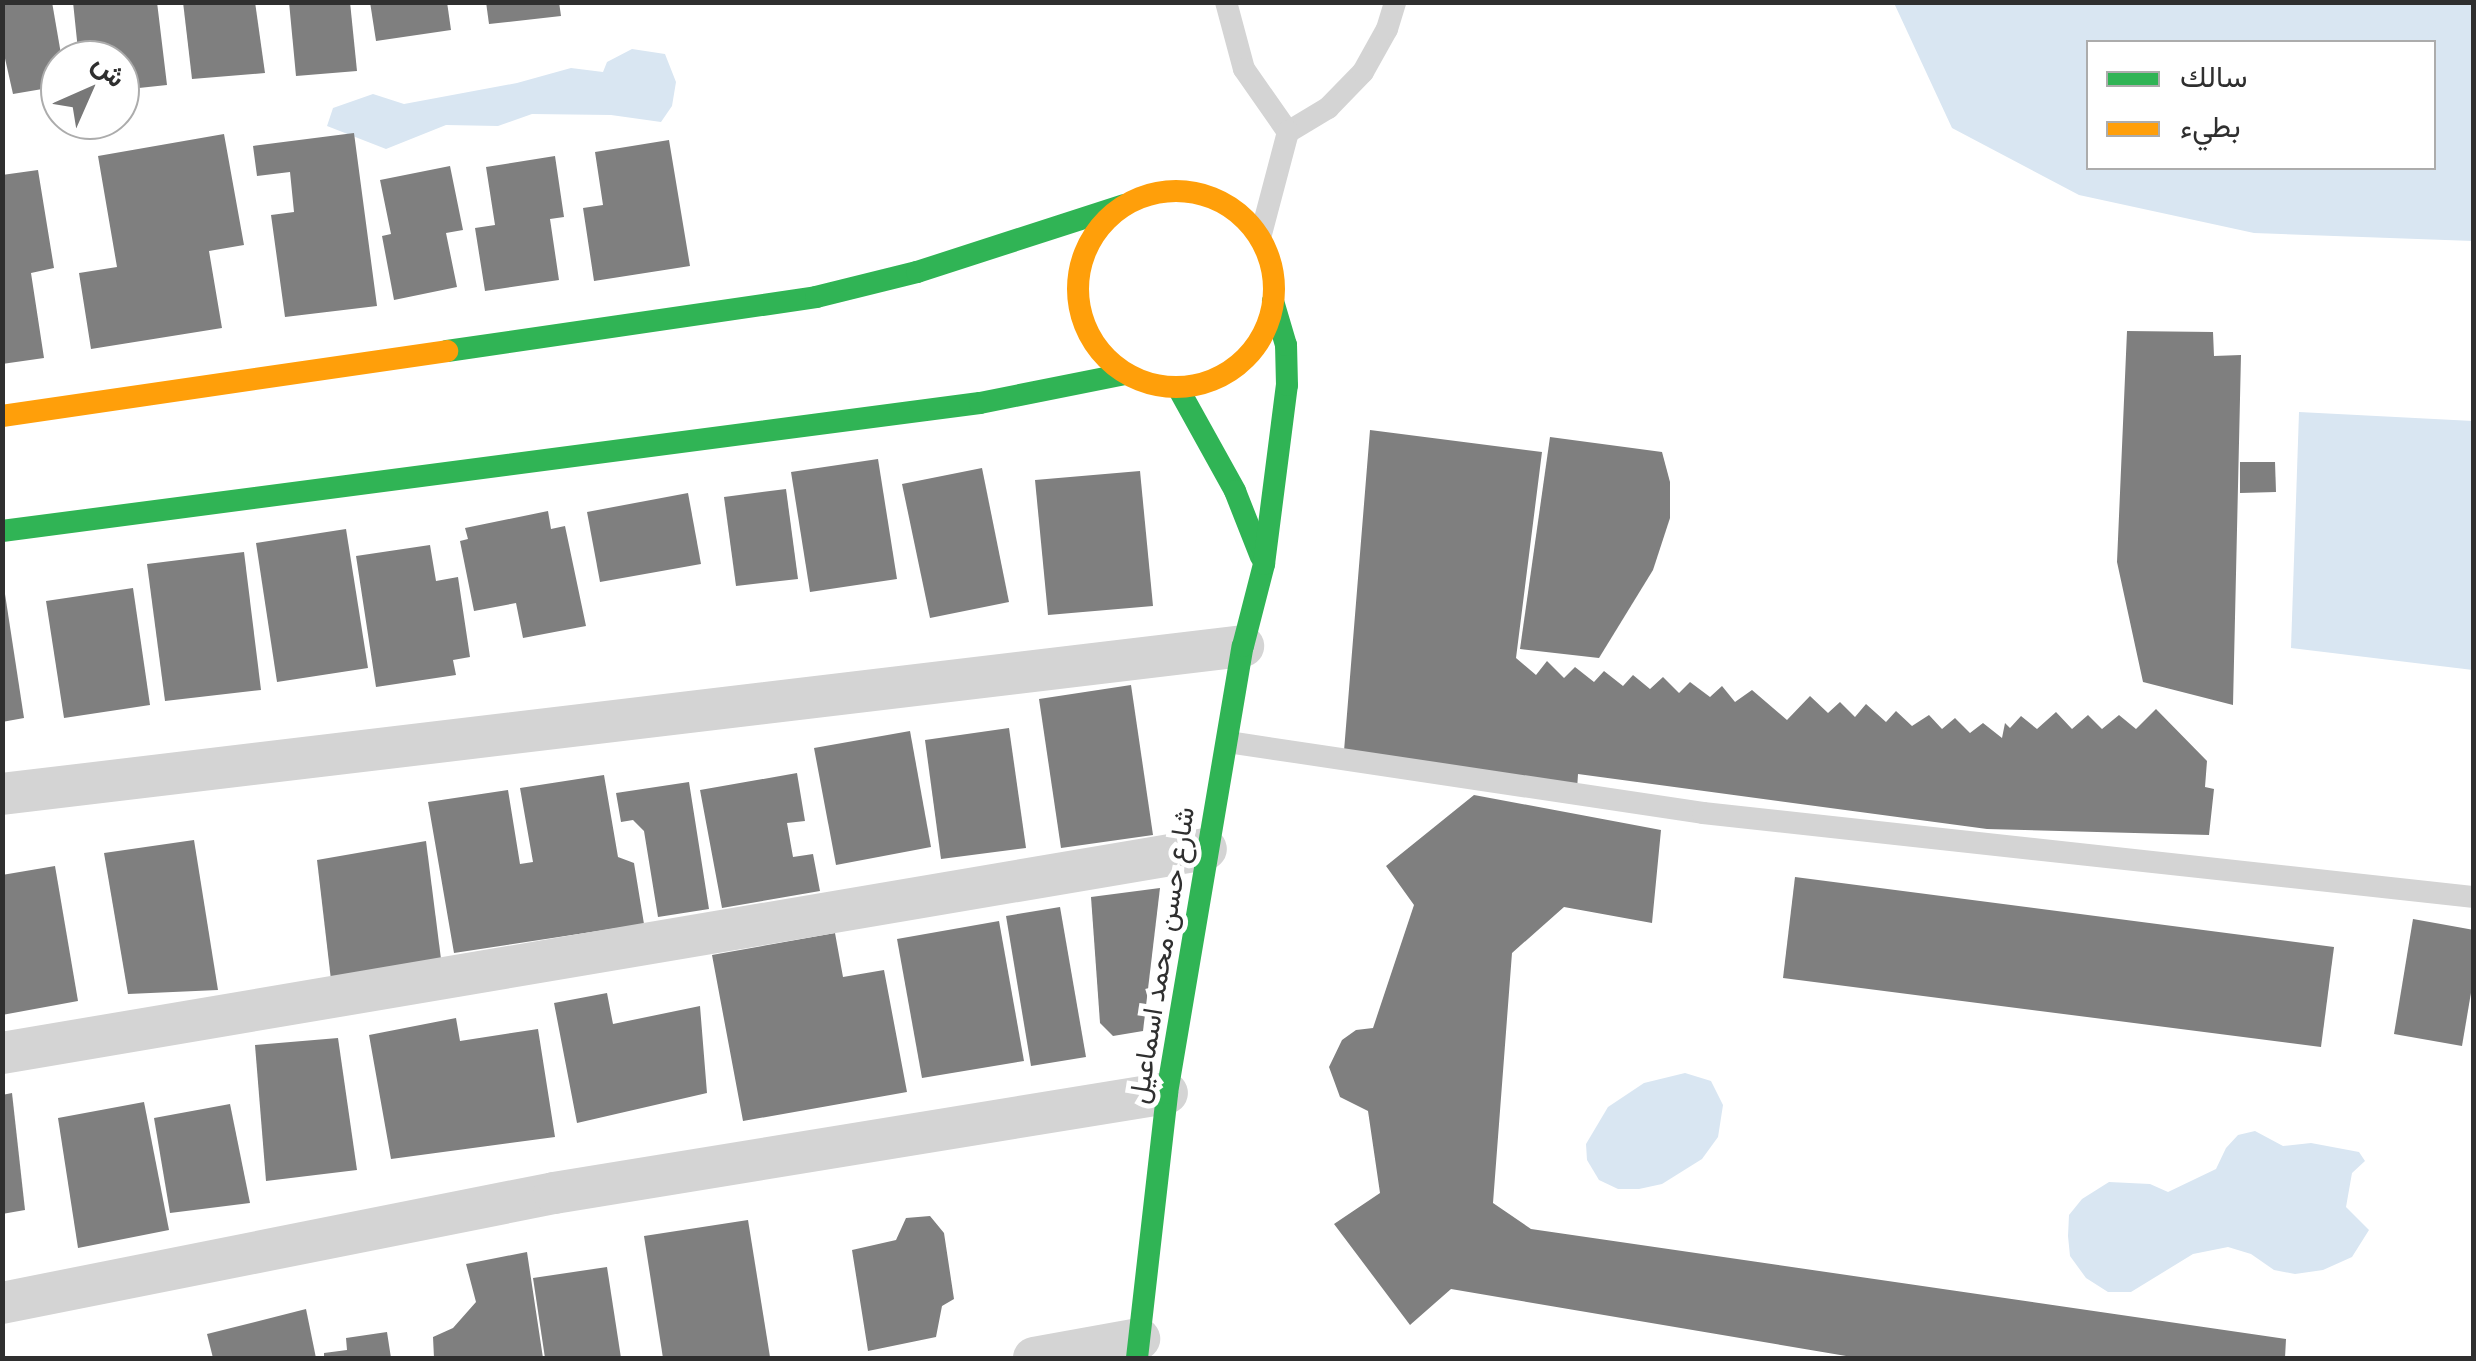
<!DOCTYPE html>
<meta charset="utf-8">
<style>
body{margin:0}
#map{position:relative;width:2476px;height:1361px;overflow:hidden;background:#fff;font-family:"IBM Plex Sans",Vazirmatn,sans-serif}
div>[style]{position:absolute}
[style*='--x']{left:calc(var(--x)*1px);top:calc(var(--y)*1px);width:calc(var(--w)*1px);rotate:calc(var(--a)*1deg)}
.water>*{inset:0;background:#d9e6f2}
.building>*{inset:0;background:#7f7f7f}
.lane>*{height:22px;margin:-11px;padding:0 11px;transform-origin:11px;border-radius:11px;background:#d4d4d4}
.street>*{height:42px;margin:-21px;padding:0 21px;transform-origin:21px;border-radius:21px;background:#d4d4d4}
.fast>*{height:22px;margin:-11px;padding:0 11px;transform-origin:11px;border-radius:11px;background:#30b455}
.slow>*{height:22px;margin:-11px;padding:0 11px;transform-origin:11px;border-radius:11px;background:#ff9f0a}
.slow>.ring{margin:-11px;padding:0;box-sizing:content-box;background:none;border:22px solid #ff9f0a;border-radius:50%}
span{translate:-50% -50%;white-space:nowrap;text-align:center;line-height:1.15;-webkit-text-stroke:10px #fff;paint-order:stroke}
.street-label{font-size:28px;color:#2f2f2f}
.frame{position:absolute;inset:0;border:5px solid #2f2f2f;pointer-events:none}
.legend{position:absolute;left:2086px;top:40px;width:350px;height:130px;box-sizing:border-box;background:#fff;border:2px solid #acacac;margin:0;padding:12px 18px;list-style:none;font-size:30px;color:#2f2f2f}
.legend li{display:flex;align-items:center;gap:20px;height:50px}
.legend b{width:50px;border:2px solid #acacac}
.north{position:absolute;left:40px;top:40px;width:100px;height:100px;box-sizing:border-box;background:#fff;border:2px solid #acacac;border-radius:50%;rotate:45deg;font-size:28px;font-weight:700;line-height:40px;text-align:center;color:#2f2f2f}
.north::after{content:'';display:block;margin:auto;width:35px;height:45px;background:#787878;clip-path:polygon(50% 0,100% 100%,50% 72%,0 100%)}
</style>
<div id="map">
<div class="water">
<div style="clip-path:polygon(evenodd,1894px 3px,2473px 3px,2473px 241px,2254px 233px,2079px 195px,1952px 128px,1894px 3px,2088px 42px,2434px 42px,2434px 168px,2088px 168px,2088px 42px)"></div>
<div style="clip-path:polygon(632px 49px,665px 54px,676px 82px,672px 106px,661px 122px,611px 115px,532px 114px,498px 126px,446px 125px,386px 149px,327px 126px,333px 108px,373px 94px,404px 104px,517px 83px,571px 68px,603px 72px,607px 62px)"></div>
<div style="clip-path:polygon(2299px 412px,2473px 421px,2473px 670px,2291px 648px)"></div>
<div style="clip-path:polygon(1685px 1073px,1711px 1081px,1723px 1105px,1718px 1137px,1702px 1159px,1662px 1184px,1639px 1189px,1618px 1189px,1599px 1180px,1587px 1160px,1586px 1144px,1608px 1107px,1644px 1083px)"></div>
<div style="clip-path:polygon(2255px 1131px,2283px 1146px,2311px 1143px,2359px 1152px,2365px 1161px,2352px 1173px,2346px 1207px,2369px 1230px,2352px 1257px,2323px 1270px,2295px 1274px,2274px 1270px,2251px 1254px,2228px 1247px,2193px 1254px,2131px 1292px,2108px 1292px,2086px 1278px,2070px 1256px,2068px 1236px,2069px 1215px,2082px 1199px,2109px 1182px,2150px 1184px,2168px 1192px,2216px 1169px,2226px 1148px,2238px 1135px)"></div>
</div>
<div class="building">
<div style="clip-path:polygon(2px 2px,52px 2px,62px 60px,60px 86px,13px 94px,2px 45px)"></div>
<div style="clip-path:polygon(73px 2px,157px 2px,167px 85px,120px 90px,120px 60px,79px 60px)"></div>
<div style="clip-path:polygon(183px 2px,255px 2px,265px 73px,192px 79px)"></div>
<div style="clip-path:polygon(289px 2px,350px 2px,357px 71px,296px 76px)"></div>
<div style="clip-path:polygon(370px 2px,447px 2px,451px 30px,376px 41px)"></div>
<div style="clip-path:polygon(486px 2px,559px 2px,561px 16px,489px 24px)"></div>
<div style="clip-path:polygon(354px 133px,377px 306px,285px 317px,271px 215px,294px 212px,290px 172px,257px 176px,253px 146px)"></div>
<div style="clip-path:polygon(224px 134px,244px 245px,209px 251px,222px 328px,91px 349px,79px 273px,117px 267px,98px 156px)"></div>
<div style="clip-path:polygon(669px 140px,690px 266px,594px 281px,583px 208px,603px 205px,595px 152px)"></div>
<div style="clip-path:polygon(555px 156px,564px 217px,550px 219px,559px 280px,485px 291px,475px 228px,495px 225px,486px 167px)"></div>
<div style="clip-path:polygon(450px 166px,463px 230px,446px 233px,457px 287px,394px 300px,382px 236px,391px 234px,380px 180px)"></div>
<div style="clip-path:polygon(38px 170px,54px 268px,31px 273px,44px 358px,2px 364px,2px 175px)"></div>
<div style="clip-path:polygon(2127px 331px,2213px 332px,2214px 356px,2241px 355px,2233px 705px,2143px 682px,2117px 562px)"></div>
<div style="clip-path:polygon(1370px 430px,1542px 452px,1516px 658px,1536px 675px,1547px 661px,1564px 678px,1575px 667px,1594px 682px,1604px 671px,1623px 686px,1633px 675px,1650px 689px,1663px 677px,1679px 693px,1690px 682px,1710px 697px,1722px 686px,1735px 702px,1752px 690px,1787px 720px,1810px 696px,1828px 713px,1840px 702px,1855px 717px,1866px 704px,1886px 722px,1896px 711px,1912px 726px,1929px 715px,1942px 729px,1955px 718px,1970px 733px,1983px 723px,2002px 738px,2005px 723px,2010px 728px,2021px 716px,2037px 729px,2056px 712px,2072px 729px,2088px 715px,2102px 729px,2119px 715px,2136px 729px,2156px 709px,2207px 761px,2205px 787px,2214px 789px,2209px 835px,1987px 829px,1578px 774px,1577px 790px,1344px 751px)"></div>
<div style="clip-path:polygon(1550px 437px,1662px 452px,1670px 482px,1670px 518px,1653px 570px,1599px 658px,1520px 649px)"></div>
<div style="clip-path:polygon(878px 459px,897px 579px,810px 592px,791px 472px)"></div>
<div style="clip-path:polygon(2240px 462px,2275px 462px,2276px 492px,2240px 493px)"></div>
<div style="clip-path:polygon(982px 468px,1009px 602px,930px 618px,902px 484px)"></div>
<div style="clip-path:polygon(1140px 471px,1153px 606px,1048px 615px,1035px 480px)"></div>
<div style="clip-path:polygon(786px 489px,798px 579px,736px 586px,724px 497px)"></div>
<div style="clip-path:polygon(688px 493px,701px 564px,600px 582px,587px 512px)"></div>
<div style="clip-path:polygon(548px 511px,551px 529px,565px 526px,586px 626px,523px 638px,516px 603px,474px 611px,460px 541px,468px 539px,465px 528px)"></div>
<div style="clip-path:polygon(346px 529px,368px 668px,277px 682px,256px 543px)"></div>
<div style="clip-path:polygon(430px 545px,436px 581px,458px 577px,470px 657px,453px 660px,456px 675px,376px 687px,356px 556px)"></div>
<div style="clip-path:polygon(244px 552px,261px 690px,165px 701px,147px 564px)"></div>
<div style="clip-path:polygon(133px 588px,150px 705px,64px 718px,46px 601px)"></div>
<div style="clip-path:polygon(5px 594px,24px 718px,2px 722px,2px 595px)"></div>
<div style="clip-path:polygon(1131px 685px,1153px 835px,1061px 848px,1039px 699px)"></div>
<div style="clip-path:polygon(1009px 728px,1026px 848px,941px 859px,925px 740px)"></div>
<div style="clip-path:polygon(910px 731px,931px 847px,836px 865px,814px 748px)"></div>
<div style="clip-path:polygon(797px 773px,805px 821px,787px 823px,793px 857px,813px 854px,820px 891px,722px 908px,700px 790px)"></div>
<div style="clip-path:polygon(604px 775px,618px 857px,634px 863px,644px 924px,454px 953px,428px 802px,508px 790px,520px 864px,533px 862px,520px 788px)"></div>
<div style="clip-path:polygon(689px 782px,709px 909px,658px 917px,644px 831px,633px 820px,621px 822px,616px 793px)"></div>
<div style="clip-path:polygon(1474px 795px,1661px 830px,1652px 923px,1564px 907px,1512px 953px,1493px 1203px,1531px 1229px,2286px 1339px,2285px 1358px,1858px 1358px,1451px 1289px,1410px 1325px,1334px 1224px,1380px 1193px,1368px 1111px,1340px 1097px,1329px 1067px,1342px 1040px,1356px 1030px,1373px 1028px,1414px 905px,1386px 866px)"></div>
<div style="clip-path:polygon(194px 840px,218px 990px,128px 994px,104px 853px)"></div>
<div style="clip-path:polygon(426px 841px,441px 959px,331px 980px,317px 860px)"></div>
<div style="clip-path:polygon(55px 866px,78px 1001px,2px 1015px,2px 875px)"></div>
<div style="clip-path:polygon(1795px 877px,2334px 947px,2321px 1047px,1783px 978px)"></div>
<div style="clip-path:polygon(1160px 888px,1143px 1031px,1113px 1036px,1100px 1023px,1091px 897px)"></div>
<div style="clip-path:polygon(1060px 907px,1086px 1057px,1031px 1066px,1006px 916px)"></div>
<div style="clip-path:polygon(2413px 919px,2474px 930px,2474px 975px,2462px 1046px,2394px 1034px)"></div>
<div style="clip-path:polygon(999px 921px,1024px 1061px,922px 1078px,897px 939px)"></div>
<div style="clip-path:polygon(835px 933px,843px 977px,884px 970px,907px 1092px,743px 1121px,712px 955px)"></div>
<div style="clip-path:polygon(607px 993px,613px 1024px,700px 1006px,707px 1093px,577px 1123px,554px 1003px)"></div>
<div style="clip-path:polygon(456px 1018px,460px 1041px,538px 1029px,555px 1137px,391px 1159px,369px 1035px)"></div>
<div style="clip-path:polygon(338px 1038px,357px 1170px,266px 1181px,255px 1045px)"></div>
<div style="clip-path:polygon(12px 1093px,25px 1210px,2px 1214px,2px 1095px)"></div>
<div style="clip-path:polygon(144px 1102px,169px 1230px,78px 1248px,58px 1118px)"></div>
<div style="clip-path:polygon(230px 1104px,250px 1203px,170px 1213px,154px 1118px)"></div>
<div style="clip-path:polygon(930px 1216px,944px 1233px,954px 1299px,942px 1306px,936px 1337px,868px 1351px,852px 1250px,896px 1240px,906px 1218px)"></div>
<div style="clip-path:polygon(748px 1220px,770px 1357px,663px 1358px,644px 1236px)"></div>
<div style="clip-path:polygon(527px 1252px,543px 1358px,434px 1358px,433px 1337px,453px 1328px,476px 1302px,466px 1264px)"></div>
<div style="clip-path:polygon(607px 1267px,621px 1358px,545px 1358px,533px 1278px)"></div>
<div style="clip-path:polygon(306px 1309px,316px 1358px,213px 1358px,207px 1334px)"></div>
<div style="clip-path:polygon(387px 1332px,391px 1358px,324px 1358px,324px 1353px,347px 1350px,346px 1338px)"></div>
</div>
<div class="lane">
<div style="--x:1226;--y:2;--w:69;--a:75"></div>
<div style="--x:1244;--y:69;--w:77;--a:55.1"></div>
<div style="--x:1288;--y:132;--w:47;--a:-31"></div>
<div style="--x:1328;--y:108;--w:50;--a:-45.8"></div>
<div style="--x:1363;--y:72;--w:49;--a:-60.8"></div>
<div style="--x:1387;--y:29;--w:28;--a:-73"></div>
<div style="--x:1260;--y:238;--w:110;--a:-75.2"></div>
<div style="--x:1228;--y:742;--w:480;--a:8.5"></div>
<div style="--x:1703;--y:813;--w:776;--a:6.22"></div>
</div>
<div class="street">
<div style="--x:2;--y:794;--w:1250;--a:-6.8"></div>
<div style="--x:2;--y:1053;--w:1221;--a:-9.62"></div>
<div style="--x:2;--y:1303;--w:563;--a:-11.27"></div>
<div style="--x:554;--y:1193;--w:621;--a:-9.27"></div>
<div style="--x:1034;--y:1358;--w:107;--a:-10.3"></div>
</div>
<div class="fast">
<div style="--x:447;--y:351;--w:373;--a:-8.3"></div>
<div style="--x:816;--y:297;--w:104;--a:-13.9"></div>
<div style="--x:917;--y:272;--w:218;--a:-17.9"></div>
<div style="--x:1178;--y:388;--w:118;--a:61"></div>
<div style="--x:1235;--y:491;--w:71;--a:68.5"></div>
<div style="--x:2;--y:531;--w:986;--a:-7.46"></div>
<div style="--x:980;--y:403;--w:148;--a:-11.3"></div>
<div style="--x:1137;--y:1358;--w:267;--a:-83.5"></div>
<div style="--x:1167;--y:1093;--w:453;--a:-80.4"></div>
<div style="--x:1243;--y:646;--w:85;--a:-75.6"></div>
<div style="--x:1264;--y:564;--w:180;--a:-82.7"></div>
<div style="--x:1287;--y:385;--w:40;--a:-91.4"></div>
<div style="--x:1286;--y:345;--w:46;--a:-106.5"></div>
</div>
<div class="slow">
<div class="ring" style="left:1078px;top:191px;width:174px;height:174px"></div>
<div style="--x:2;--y:416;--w:450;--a:-8.3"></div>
</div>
<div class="street-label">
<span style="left:1161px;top:955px;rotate:-81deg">شارع حسن محمد اسماعيل</span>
</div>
<div class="frame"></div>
<ul class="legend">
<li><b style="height:12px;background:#30b455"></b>سالك</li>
<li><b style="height:12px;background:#ff9f0a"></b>بطيء</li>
</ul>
<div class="north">ش</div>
</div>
